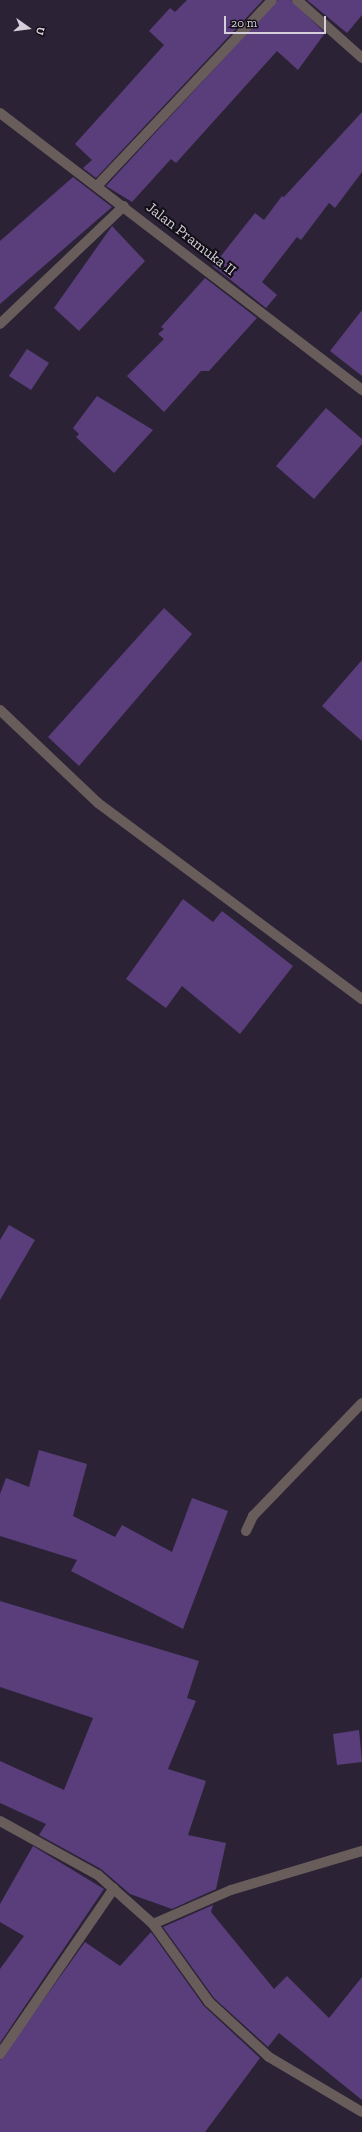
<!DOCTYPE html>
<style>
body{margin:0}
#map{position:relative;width:362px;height:2132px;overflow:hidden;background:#2b2335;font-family:"Zilla Slab",serif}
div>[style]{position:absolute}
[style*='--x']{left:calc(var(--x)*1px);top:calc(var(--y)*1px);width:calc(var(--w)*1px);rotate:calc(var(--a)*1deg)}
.building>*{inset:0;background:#5a3d7b}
.service>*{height:10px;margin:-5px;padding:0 5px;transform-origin:5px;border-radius:5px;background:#695d5b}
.minor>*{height:10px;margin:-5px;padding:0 5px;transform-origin:5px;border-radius:5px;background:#695d5b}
span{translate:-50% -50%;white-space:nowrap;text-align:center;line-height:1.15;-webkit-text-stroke:4px #120e16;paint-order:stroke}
.street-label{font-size:15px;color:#d4cfdb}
.north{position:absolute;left:8px;top:8px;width:40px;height:40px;-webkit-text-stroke:3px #120e16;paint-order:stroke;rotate:104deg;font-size:11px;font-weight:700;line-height:16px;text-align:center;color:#d4cfdb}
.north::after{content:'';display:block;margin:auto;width:14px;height:18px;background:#d4cfdb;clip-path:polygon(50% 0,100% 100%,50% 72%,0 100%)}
.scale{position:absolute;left:224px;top:16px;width:102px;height:18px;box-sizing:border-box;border:2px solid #d4cfdb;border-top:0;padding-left:5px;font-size:12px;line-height:14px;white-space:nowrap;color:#d4cfdb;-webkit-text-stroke:3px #120e16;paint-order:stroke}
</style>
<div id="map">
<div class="building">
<div style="clip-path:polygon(187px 0,263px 0,96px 178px,83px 168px,92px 160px,75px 144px,164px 45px,149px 31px,170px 8px,175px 12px)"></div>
<div style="clip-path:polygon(278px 0,291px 0,325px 33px,298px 70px,277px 51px,176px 163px,171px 159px,132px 202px,106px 186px)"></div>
<div style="clip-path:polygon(307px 0,362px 0,362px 15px,347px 33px)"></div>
<div style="clip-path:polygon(362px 112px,362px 172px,335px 208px,329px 203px,301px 240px,297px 237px,262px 282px,277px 295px,266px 308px,213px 266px,255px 213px,264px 220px,282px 196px,284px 197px)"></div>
<div style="clip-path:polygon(73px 177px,112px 207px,0 304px,0 241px)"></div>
<div style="clip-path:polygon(112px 226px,145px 261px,79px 331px,54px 308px)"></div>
<div style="clip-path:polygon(205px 278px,257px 318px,209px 371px,201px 371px,164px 412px,127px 376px,164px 339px,158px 334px,164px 329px,161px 327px)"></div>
<div style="clip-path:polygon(362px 310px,362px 376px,330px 351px)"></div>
<div style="clip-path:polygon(27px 349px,49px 363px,31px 390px,9px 376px)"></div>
<div style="clip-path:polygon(97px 396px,153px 430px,114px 473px,76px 437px,79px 434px,73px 428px)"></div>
<div style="clip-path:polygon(326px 408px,362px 439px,362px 444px,314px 499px,276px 466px)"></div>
<div style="clip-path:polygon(164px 608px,192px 634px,79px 766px,48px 737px)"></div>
<div style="clip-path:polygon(362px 660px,362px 741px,322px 706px)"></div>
<div style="clip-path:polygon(183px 899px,213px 922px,222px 911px,293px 966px,240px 1034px,182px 986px,166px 1008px,126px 979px)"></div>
<div style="clip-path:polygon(9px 1225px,35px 1240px,0 1300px,0 1240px)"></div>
<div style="clip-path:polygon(39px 1450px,87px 1464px,73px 1516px,115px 1537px,122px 1525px,172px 1552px,192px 1498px,228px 1511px,183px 1629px,71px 1571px,77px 1560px,0 1536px,0 1494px,6px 1478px,29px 1487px)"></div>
<div style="clip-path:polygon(0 1601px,199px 1661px,187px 1698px,196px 1701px,168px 1769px,206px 1781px,188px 1835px,226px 1843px,216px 1889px,172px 1909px,130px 1894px,101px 1869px,39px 1835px,46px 1824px,0 1803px,0 1761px,64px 1790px,93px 1718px,0 1687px)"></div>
<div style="clip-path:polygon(359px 1730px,362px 1762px,337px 1765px,333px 1734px)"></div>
<div style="clip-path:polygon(33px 1846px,104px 1889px,0 2043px,0 1969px,24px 1936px,0 1922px,0 1904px)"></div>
<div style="clip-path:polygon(213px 1905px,211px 1912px,274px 1989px,287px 1976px,329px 2018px,362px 1977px,362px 2100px,279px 2033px,268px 2047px,214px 1998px,163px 1927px)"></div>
<div style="clip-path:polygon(151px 1932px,204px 2006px,260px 2058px,205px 2132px,0 2132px,0 2060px,85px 1942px,120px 1966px)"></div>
</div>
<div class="service">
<div style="--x:0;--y:2054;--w:201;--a:-55.5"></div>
</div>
<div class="minor">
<div style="--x:297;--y:0;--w:87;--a:41.7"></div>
<div style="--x:0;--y:113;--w:456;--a:37.4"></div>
<div style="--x:97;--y:186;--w:255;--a:-46.7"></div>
<div style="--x:0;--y:324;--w:171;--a:-43.6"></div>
<div style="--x:0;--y:710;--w:135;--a:43.5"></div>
<div style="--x:98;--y:803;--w:329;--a:36.6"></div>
<div style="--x:246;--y:1531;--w:17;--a:-65"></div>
<div style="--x:253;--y:1516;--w:157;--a:-46"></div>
<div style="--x:0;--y:1821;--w:112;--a:28.9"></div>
<div style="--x:98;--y:1875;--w:74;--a:41.7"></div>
<div style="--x:153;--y:1924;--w:96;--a:54.3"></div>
<div style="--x:209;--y:2002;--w:81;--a:42.5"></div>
<div style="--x:269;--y:2057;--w:108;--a:30.6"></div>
<div style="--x:153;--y:1924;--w:85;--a:-23.6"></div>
<div style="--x:231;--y:1890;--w:137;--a:-16.6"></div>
</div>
<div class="street-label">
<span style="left:191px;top:239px;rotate:38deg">Jalan Pramuka II</span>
</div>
<div class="north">U</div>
<div class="scale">20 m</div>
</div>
